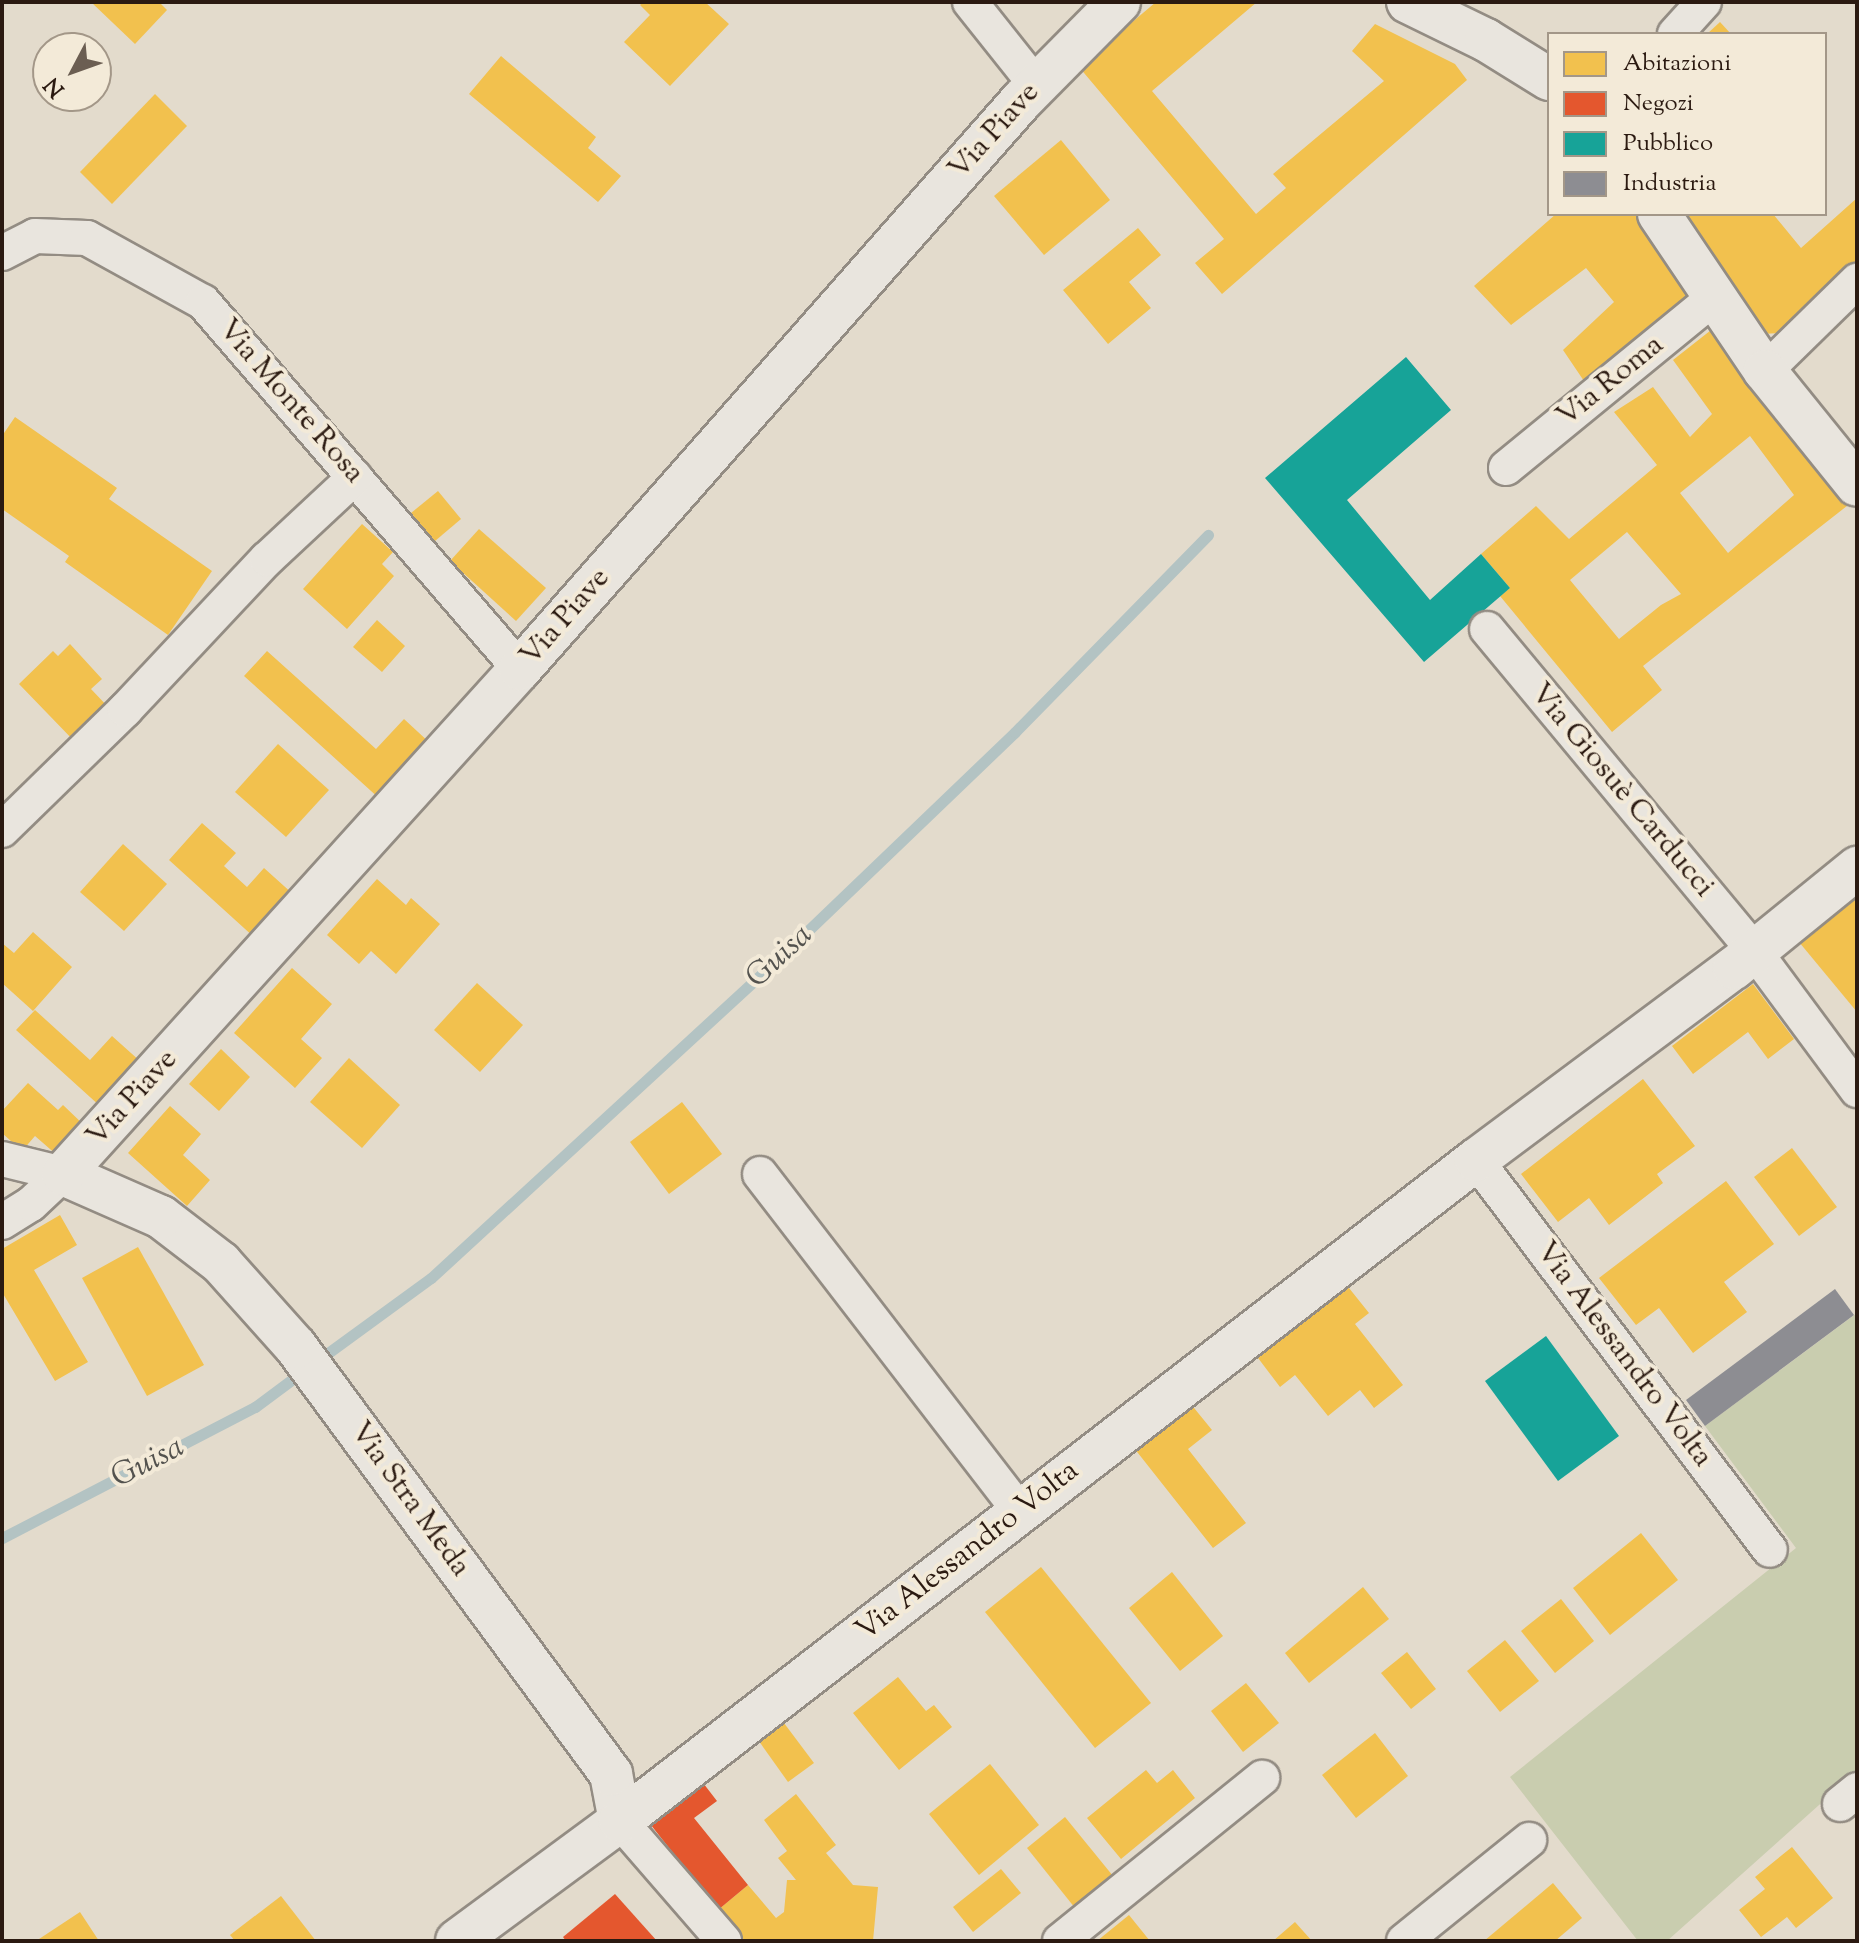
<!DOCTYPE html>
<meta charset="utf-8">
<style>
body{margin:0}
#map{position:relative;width:1859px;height:1943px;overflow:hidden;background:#e3dbcc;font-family:"Sorts Mill Goudy",serif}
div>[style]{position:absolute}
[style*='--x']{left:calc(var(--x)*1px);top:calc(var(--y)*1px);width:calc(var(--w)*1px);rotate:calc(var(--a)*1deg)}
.green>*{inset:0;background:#c9cdaf}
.homes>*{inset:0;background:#f2c14e}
.shops>*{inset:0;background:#e4572e}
.public>*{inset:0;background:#17a398}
.industry>*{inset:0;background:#8d8d92}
.stream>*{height:11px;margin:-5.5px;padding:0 5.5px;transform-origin:5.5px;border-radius:5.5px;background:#b3c3c3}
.roads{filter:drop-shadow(2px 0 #938c83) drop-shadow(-2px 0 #938c83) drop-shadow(0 2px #938c83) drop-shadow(0 -2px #938c83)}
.minor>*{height:34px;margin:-17px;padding:0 17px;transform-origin:17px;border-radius:17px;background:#e9e5de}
.tertiary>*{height:42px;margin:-21px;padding:0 21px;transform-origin:21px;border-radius:21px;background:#e9e5de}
span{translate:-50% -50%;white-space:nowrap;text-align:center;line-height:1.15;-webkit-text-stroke:8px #f3ead8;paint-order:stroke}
.street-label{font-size:30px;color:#2b1a11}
.water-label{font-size:32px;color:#53524e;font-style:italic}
.frame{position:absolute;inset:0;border:4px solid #2b1a11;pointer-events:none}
.legend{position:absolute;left:1547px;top:32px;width:280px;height:184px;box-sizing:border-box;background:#f3ead8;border:2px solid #a39788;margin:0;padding:10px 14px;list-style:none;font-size:24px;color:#2b1a11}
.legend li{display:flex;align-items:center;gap:16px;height:40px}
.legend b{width:40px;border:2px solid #a39788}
.north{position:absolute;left:32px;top:32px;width:80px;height:80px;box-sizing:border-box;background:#f3ead8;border:2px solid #a39788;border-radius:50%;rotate:229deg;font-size:22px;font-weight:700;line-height:32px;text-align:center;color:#2b1a11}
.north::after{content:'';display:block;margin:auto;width:28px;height:36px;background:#6b5e52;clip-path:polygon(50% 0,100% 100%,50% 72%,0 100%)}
</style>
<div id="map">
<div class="green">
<div style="clip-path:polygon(1857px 1313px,1857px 1771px,1667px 1941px,1638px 1941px,1510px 1777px,1796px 1548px,1705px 1426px)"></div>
</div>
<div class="homes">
<div style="clip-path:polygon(91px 2px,159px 2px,167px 10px,135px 44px)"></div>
<div style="clip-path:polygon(643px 2px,705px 2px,729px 24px,670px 86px,624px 42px,650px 15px,640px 5px)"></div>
<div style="clip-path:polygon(1156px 2px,1257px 2px,1152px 91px,1256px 214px,1286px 188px,1273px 174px,1384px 81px,1352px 51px,1375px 24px,1455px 64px,1467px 80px,1222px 294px,1195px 263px,1224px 239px,1079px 67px)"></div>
<div style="clip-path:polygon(1720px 22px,1731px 34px,1707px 34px)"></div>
<div style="clip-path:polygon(501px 56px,596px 137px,588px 148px,621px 176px,598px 202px,469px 94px)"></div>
<div style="clip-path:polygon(155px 94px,187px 126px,112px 204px,80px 172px)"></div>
<div style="clip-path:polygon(1061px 140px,1110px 200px,1044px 255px,994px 196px)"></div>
<div style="clip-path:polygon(1857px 198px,1857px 264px,1781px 333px,1762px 334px,1680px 214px,1773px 214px,1801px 248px)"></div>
<div style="clip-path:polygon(1556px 214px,1642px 214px,1699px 290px,1586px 384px,1563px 350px,1614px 302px,1586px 268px,1511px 325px,1474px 286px)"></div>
<div style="clip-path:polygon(1138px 228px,1161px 255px,1129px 282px,1151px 308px,1108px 344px,1063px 290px)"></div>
<div style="clip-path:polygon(evenodd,1720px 323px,1852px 502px,1643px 666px,1662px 690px,1612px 732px,1500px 596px,1510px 588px,1481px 554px,1536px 506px,1569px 539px,1657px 465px,1614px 412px,1653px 387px,1690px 437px,1712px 414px,1673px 360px,1720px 323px,1750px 436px,1794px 495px,1728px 553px,1680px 493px,1750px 436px,1720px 323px,1627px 532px,1681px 594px,1661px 605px,1619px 639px,1570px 580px,1627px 532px)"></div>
<div style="clip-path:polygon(15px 417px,117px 488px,109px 499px,212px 571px,168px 635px,65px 562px,69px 556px,2px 509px,2px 436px)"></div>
<div style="clip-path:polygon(438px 491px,461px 519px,435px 541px,411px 513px)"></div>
<div style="clip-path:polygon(362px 524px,393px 552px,382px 564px,394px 576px,347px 629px,303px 589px)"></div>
<div style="clip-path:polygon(479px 529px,546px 588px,516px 621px,450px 561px)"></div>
<div style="clip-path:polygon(377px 620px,405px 646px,382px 672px,353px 647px)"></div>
<div style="clip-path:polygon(70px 644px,102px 679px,91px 689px,110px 709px,76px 743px,19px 684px,53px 651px,58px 656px)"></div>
<div style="clip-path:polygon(267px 651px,376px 749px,404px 719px,431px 744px,381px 800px,244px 676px)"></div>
<div style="clip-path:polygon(278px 744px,329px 790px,286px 837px,235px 792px)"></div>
<div style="clip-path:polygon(202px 823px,236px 853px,224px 866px,247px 887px,264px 868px,294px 895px,255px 938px,169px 860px)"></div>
<div style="clip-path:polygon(123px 844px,167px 884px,124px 931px,80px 892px)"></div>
<div style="clip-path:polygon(377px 879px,406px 905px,411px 898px,440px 924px,396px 974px,371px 951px,359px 964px,327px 935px)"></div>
<div style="clip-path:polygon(1857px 892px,1857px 1012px,1799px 942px)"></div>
<div style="clip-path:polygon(33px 932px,72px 967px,33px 1011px,2px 983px,2px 943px,14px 953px)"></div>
<div style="clip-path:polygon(292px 968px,332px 1004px,301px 1039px,322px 1058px,295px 1088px,234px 1033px)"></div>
<div style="clip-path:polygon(477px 983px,523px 1025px,480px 1072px,434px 1030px)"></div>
<div style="clip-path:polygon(1753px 984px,1794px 1039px,1768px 1059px,1748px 1032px,1693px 1074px,1672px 1046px)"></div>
<div style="clip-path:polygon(35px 1010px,90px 1060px,112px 1036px,141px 1062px,101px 1107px,16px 1030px)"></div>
<div style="clip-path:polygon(221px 1049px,250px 1077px,219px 1111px,189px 1084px)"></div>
<div style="clip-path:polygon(349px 1058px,400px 1105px,362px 1148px,310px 1102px)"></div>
<div style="clip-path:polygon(1643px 1079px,1695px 1146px,1657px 1174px,1663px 1183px,1609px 1225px,1589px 1198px,1558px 1222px,1521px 1174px)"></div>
<div style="clip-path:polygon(28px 1083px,58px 1110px,63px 1105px,85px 1126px,58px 1156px,35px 1136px,22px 1151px,2px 1133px,2px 1111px)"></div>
<div style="clip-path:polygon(682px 1102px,722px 1154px,669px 1194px,630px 1142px)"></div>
<div style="clip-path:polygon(170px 1106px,201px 1134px,183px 1155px,210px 1180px,187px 1206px,128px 1153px)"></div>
<div style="clip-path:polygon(1792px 1148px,1837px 1207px,1799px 1236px,1754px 1177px)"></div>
<div style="clip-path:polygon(1726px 1181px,1774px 1244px,1724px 1282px,1747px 1312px,1693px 1353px,1659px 1308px,1636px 1325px,1599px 1278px)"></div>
<div style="clip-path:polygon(60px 1215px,77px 1245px,34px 1270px,88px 1362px,55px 1381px,2px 1292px,2px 1249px)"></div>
<div style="clip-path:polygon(138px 1247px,204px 1365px,147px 1396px,82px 1278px)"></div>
<div style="clip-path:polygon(1345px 1283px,1369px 1313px,1355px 1324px,1403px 1385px,1374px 1408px,1360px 1390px,1328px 1416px,1295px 1375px,1280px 1387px,1255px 1354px)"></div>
<div style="clip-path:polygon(1190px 1403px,1212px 1430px,1188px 1449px,1246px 1523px,1213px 1548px,1134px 1448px)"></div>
<div style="clip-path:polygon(1641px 1533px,1678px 1580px,1610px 1635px,1573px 1588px)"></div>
<div style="clip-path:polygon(1041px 1567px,1151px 1703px,1095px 1748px,985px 1612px)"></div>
<div style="clip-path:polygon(1172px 1572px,1223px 1636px,1180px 1671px,1129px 1608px)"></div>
<div style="clip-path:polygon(1363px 1587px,1389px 1619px,1309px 1683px,1285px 1653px)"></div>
<div style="clip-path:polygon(1561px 1599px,1594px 1641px,1555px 1673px,1521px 1631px)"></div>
<div style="clip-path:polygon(1505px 1640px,1539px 1681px,1500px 1712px,1467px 1671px)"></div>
<div style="clip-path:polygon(1407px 1652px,1436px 1689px,1411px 1709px,1381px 1673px)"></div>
<div style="clip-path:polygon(898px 1677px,926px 1711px,934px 1705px,952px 1727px,899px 1770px,853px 1713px)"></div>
<div style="clip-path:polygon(1246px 1683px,1279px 1723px,1243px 1752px,1211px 1711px)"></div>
<div style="clip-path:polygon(781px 1719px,814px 1763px,788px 1782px,756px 1737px)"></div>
<div style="clip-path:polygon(1375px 1733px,1408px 1776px,1356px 1818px,1322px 1775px)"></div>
<div style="clip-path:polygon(990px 1764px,1039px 1825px,979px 1875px,929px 1814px)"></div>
<div style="clip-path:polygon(1146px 1770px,1157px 1783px,1173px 1770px,1195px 1798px,1121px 1859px,1087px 1818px)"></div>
<div style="clip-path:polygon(796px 1794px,836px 1845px,826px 1853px,853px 1885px,878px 1887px,873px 1941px,745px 1941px,718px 1910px,748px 1885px,776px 1918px,784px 1912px,787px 1880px,796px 1880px,778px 1858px,787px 1851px,764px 1820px)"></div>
<div style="clip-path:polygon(1065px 1817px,1113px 1876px,1075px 1908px,1027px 1848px)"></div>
<div style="clip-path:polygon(1792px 1847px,1833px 1898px,1796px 1928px,1787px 1917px,1761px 1937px,1739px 1910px,1765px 1889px,1755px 1877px)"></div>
<div style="clip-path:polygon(1001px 1869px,1021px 1893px,973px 1932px,953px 1907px)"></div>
<div style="clip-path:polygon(1553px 1883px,1582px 1918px,1555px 1941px,1484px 1941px)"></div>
<div style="clip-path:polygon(281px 1896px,316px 1941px,235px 1941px,230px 1935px)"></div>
<div style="clip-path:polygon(80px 1912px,99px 1941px,36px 1941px)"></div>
<div style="clip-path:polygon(1129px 1915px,1150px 1941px,1097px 1941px)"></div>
<div style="clip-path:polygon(1295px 1922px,1312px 1941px,1273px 1941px)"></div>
</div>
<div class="shops">
<div style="clip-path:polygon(700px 1779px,717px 1801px,694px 1818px,748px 1885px,718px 1910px,647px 1820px)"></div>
<div style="clip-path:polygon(615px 1894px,657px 1941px,566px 1941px,563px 1937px)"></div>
</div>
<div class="public">
<div style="clip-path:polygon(1406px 357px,1451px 410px,1347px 500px,1430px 600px,1481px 554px,1510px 588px,1424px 662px,1265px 478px)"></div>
<div style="clip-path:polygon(1546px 1336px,1619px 1436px,1558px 1481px,1485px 1381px)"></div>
</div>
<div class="industry">
<div style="clip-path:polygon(1835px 1289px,1854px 1315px,1705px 1426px,1686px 1400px)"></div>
</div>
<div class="stream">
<div style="--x:328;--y:1353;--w:127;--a:-36.1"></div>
<div style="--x:431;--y:1278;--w:493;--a:-42.6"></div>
<div style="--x:794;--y:944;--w:306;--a:-43.8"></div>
<div style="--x:1015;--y:732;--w:276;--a:-45.6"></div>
<div style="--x:2;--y:1538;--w:285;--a:-27.4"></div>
<div style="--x:255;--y:1407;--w:44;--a:-36.6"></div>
</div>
<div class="roads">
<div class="minor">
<div style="--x:970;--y:2;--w:106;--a:51.5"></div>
<div style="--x:1675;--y:34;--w:43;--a:-47.8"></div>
<div style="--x:2;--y:253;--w:37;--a:-27"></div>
<div style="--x:35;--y:236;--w:52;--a:2.2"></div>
<div style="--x:87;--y:238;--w:132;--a:28.9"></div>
<div style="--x:203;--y:302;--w:485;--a:49.2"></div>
<div style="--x:1765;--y:371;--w:129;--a:-44.4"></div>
<div style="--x:1506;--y:468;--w:270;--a:-39.3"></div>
<div style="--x:1487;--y:629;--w:420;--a:50.3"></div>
<div style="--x:1755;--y:952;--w:172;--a:53.5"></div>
<div style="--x:2;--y:830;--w:172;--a:-44.3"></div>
<div style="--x:125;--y:710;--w:207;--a:-46.8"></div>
<div style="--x:267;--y:559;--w:120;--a:-43"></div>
<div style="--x:2;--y:1159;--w:63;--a:13.8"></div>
<div style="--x:1476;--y:1160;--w:488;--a:53"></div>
<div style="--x:760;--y:1174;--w:426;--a:52.4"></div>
<div style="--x:2;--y:1222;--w:34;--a:-32"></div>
<div style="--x:31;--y:1204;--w:44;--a:-43.2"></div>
<div style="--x:1840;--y:1804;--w:22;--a:-39"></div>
<div style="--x:620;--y:1821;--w:159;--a:49.1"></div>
<div style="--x:1060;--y:1941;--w:260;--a:-38.9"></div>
<div style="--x:1404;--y:1941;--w:161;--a:-38.9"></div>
</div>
<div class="tertiary">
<div style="--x:1408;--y:2;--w:87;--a:26"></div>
<div style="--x:1486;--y:40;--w:74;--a:31.8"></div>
<div style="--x:1659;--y:214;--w:189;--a:56"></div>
<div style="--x:1765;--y:371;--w:146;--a:51.1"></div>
<div style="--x:620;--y:1821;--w:48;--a:-100.8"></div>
<div style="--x:611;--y:1774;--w:531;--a:-126.42"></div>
<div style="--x:296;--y:1347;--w:113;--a:-131.8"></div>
<div style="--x:221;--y:1263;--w:76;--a:-142.5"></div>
<div style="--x:161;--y:1217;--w:107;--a:-156.3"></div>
<div style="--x:63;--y:1174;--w:681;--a:-47.86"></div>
<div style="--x:520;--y:669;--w:759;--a:-48.58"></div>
<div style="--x:1022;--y:100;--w:138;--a:-45.3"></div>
<div style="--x:457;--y:1941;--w:202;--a:-36.4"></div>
<div style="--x:620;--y:1821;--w:1082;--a:-37.68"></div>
<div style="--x:1476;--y:1160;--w:322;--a:-36.7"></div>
<div style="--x:1734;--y:968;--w:159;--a:-39.1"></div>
</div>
</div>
<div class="street-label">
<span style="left:995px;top:132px;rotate:-48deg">Via Piave</span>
<span style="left:1611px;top:382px;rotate:-39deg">Via Roma</span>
<span style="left:290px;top:402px;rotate:49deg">Via Monte Rosa</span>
<span style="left:566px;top:618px;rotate:-49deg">Via Piave</span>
<span style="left:1621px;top:791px;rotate:50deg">Via Giosuè Carducci</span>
<span style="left:133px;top:1099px;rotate:-48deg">Via Piave</span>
<span style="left:1623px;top:1355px;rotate:53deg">Via Alessandro Volta</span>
<span style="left:409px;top:1500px;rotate:54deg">Via Stra Meda</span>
<span style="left:968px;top:1552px;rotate:-38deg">Via Alessandro Volta</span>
</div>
<div class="water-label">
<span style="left:780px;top:957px;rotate:-43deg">Guisa</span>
<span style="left:148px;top:1463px;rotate:-27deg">Guisa</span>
</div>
<div class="frame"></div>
<ul class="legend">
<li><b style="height:22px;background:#f2c14e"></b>Abitazioni</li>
<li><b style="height:22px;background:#e4572e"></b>Negozi</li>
<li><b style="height:22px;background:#17a398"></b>Pubblico</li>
<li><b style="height:22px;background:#8d8d92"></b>Industria</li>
</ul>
<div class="north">N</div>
</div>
